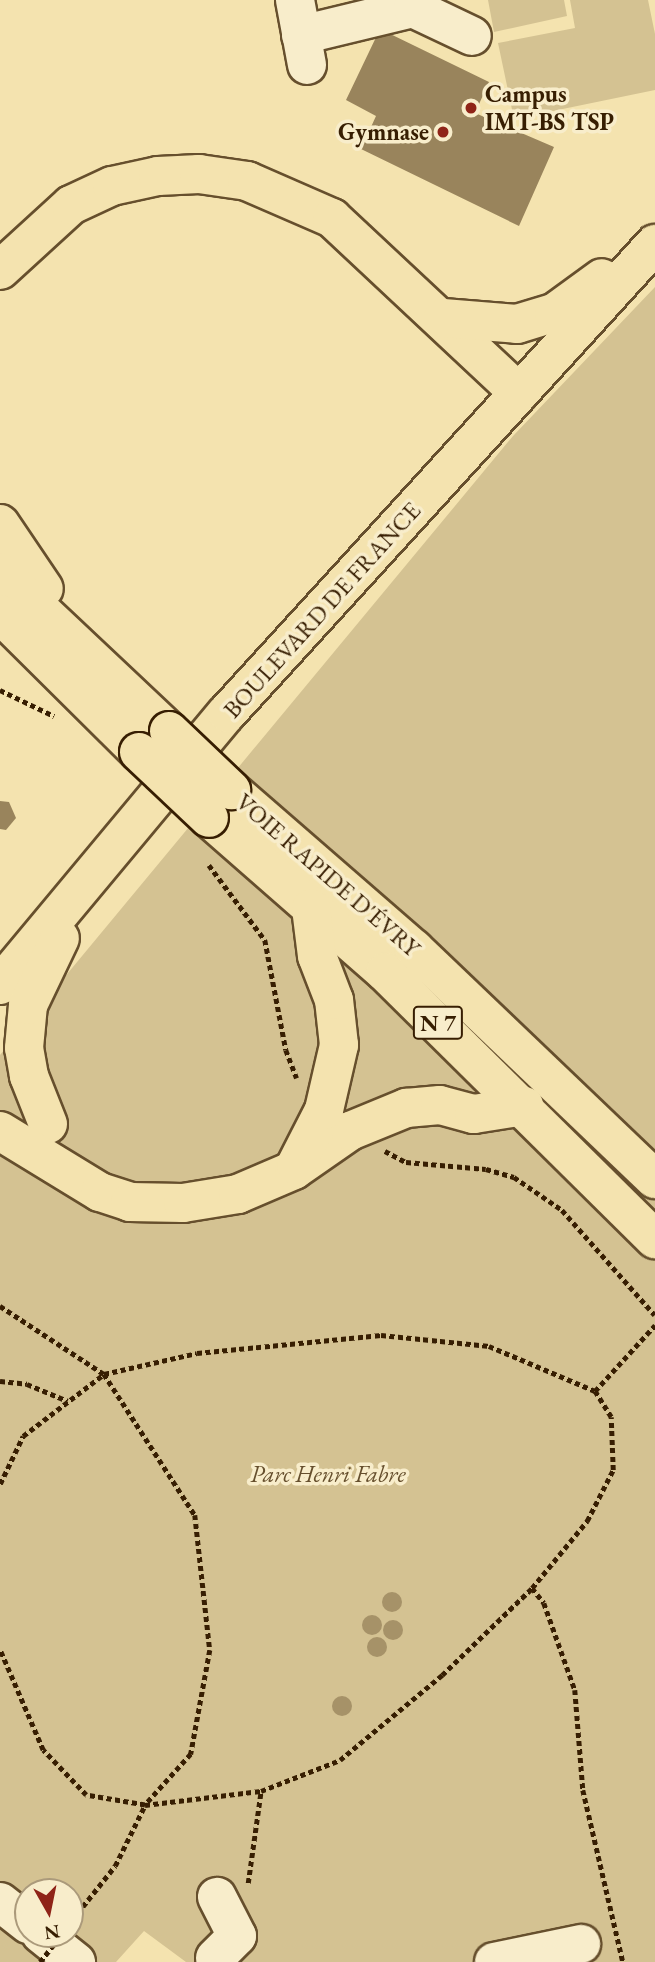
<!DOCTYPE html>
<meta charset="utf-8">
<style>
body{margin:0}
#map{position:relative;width:655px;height:1962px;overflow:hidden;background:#f4e3af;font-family:"EB Garamond",serif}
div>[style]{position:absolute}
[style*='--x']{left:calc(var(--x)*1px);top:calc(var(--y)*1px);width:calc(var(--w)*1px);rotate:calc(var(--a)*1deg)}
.green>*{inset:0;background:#d4c292}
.building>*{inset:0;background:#99845c}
.path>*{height:4.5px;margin-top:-2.25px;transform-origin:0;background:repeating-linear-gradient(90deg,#371e02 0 5px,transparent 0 8.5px)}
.roads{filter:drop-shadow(2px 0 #664f2d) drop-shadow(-2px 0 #664f2d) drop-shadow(0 2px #664f2d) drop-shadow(0 -2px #664f2d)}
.minor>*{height:38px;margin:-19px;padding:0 19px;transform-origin:19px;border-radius:19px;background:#f8edcb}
.major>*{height:38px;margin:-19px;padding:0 19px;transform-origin:19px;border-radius:19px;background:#f4e3af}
.path-bridge>*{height:4.5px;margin-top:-2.25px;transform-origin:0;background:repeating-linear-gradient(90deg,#371e02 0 5px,transparent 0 8.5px)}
.bridges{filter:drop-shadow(2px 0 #371e02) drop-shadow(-2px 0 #371e02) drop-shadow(0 2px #371e02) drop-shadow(0 -2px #371e02)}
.major-bridge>*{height:38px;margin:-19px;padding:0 19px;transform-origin:19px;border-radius:19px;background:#f4e3af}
.trees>*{width:20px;height:20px;margin:-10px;border-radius:50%;background:#a69268}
.dots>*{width:19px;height:19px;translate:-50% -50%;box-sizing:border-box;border:4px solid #f8edcb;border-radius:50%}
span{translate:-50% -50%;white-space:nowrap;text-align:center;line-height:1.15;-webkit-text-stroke:7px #f8edcb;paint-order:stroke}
.shield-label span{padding:2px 5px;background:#f8edcb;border:2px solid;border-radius:5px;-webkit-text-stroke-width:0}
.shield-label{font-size:23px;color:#371e02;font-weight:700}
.poi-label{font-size:24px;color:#371e02;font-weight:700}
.left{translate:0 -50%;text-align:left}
.right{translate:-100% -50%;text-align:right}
.street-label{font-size:24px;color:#371e02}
.park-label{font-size:24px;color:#664f2d;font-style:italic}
.north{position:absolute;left:14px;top:1878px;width:70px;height:70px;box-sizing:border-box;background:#f8edcb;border:2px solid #ab9a7b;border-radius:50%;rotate:171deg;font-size:19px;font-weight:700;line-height:28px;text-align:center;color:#371e02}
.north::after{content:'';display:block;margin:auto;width:24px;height:32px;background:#8f2418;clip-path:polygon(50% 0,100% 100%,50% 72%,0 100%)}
</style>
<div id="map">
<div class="green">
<div style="clip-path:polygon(488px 0,564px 0,567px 16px,494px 32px)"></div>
<div style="clip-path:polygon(570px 0,648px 0,655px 34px,655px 90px,514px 119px,498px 43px,575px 28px)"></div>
<div style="clip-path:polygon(evenodd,655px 287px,655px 1962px,186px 1962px,144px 1931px,116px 1962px,0 1962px,0 1055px,513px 436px,655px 287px,28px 1892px,70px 1892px,70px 1934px,28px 1934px,28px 1892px)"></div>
</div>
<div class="building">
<div style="clip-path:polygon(380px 29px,489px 82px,475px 113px,554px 147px,519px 226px,361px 149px,376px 116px,346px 100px)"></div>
<div style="clip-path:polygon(0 801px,9px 802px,16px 818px,6px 830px,0 829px)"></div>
</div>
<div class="path">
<div style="--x:0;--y:690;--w:60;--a:25.7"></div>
<div style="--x:209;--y:865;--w:94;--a:53.3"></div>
<div style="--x:265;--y:940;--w:112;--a:79.2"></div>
<div style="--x:286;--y:1050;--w:30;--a:69"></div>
<div style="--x:385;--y:1151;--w:24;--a:28"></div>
<div style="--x:406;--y:1162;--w:80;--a:5"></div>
<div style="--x:486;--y:1169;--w:29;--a:16"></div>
<div style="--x:514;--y:1177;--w:58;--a:34.5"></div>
<div style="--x:562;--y:1210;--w:140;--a:48.5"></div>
<div style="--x:0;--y:1306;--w:124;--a:33.2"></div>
<div style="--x:104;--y:1374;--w:168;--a:57.2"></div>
<div style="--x:195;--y:1515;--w:136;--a:83.7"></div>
<div style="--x:210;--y:1650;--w:106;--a:100.4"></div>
<div style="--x:191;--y:1754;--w:69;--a:132"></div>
<div style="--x:145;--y:1805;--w:60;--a:-170.4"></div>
<div style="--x:86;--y:1795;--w:62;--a:-133.7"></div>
<div style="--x:43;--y:1750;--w:109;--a:-113.3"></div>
<div style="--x:0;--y:1381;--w:27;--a:6"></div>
<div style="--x:27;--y:1384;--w:44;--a:22.5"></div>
<div style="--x:0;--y:1484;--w:53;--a:-64.4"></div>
<div style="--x:23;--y:1436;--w:102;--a:-37.4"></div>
<div style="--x:104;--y:1374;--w:95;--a:-12.7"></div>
<div style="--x:197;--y:1353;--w:185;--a:-5.6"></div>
<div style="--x:381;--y:1335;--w:109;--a:5.8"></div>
<div style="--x:489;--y:1346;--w:115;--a:23"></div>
<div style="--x:532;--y:1588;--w:19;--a:51"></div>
<div style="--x:544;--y:1603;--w:92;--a:70.4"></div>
<div style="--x:575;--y:1690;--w:100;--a:85.4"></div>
<div style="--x:583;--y:1790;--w:177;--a:76.9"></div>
<div style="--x:248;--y:1883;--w:93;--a:-82"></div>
<div style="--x:72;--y:1920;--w:69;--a:-51.5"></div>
<div style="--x:115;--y:1866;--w:68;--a:-63.8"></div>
<div style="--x:145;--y:1805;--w:117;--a:-6.9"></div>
<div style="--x:261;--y:1791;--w:85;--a:-21.4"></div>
<div style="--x:340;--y:1760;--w:133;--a:-39.8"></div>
<div style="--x:442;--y:1675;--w:125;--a:-44"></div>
<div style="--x:532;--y:1588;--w:87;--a:-50.6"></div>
<div style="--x:587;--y:1521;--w:57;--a:-63"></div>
<div style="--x:613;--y:1470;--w:53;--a:-92.2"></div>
<div style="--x:611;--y:1417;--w:31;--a:-122"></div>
<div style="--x:595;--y:1391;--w:89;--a:-47.7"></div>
</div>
<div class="roads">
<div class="minor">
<div style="--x:295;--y:0;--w:66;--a:79.5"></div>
<div style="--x:301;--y:35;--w:115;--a:-13.6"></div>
<div style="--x:413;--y:8;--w:65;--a:25.4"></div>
<div style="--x:0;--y:1902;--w:36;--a:38"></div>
<div style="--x:41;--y:1934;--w:45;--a:38.7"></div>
<div style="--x:215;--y:1958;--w:31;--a:-45"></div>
<div style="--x:237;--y:1936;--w:44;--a:-117.1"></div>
<div style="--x:494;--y:1962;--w:89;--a:-11.7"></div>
</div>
<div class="major">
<div style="--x:0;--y:270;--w:96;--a:-42.5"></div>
<div style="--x:71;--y:205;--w:45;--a:-24.9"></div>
<div style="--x:112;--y:186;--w:47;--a:-12.3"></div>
<div style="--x:158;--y:176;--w:41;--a:-2.8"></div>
<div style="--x:199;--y:174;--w:49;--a:8.3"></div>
<div style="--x:247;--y:181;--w:93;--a:23.5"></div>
<div style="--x:332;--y:218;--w:256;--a:43.1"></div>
<div style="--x:443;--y:318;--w:74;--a:4.6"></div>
<div style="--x:517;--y:324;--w:39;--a:-17"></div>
<div style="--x:554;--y:313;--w:59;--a:-36.1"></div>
<div style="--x:0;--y:524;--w:78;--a:55.9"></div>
<div style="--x:0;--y:572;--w:232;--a:43.3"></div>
<div style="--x:0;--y:614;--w:196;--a:44.8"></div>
<div style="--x:231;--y:790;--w:242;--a:41"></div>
<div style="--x:414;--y:949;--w:333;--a:43.7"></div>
<div style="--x:209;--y:818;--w:234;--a:41.2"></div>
<div style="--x:385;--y:972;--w:380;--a:44.7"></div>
<div style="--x:0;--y:985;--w:354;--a:-50.2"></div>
<div style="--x:227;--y:713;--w:635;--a:-47.62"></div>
<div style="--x:48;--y:1124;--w:52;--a:-111.6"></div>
<div style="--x:29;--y:1076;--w:28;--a:-100"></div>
<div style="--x:24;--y:1048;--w:43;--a:-84.7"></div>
<div style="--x:28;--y:1005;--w:74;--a:-64.5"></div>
<div style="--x:0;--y:1131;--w:117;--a:31.4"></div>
<div style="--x:100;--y:1192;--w:32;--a:18"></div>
<div style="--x:130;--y:1202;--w:53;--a:1.1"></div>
<div style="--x:183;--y:1203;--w:56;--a:-9.3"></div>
<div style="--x:238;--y:1194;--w:61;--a:-23.2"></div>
<div style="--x:294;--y:1170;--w:68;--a:-34.9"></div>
<div style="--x:350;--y:1131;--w:61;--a:-22.3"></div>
<div style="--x:406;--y:1108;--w:34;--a:-5"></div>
<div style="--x:440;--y:1105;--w:35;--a:15"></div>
<div style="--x:474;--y:1114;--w:51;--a:-9.1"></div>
<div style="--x:296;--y:1165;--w:62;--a:-63"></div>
<div style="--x:324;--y:1110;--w:67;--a:-77"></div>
<div style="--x:339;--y:1045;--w:45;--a:-96.3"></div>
<div style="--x:334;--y:1000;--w:47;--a:-111.1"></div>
<div style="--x:317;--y:956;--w:48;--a:-97.1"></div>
</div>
</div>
<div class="path-bridge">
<div style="--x:40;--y:1962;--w:36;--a:-52"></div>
</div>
<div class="bridges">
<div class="major-bridge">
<div style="--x:169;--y:731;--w:86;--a:43.6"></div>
<div style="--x:139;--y:752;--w:96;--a:43.3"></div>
</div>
</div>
<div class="trees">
<div style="left:392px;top:1602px"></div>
<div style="left:372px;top:1625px"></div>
<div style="left:393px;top:1630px"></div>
<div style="left:377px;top:1647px"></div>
<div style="left:342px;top:1706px"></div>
</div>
<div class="dots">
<div style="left:471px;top:108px;background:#8f2418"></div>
<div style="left:443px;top:132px;background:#8f2418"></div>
</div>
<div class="shield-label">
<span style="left:438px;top:1023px">N 7</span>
</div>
<div class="poi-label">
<span class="left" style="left:485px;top:108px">Campus<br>IMT-BS TSP</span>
<span class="right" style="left:429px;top:132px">Gymnase</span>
</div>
<div class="street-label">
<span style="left:322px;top:610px;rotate:-48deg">BOULEVARD DE FRANCE</span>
<span style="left:328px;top:875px;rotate:41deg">VOIE RAPIDE D'ÉVRY</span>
</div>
<div class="park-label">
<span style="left:328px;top:1474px">Parc Henri Fabre</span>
</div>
<div class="north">N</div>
</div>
